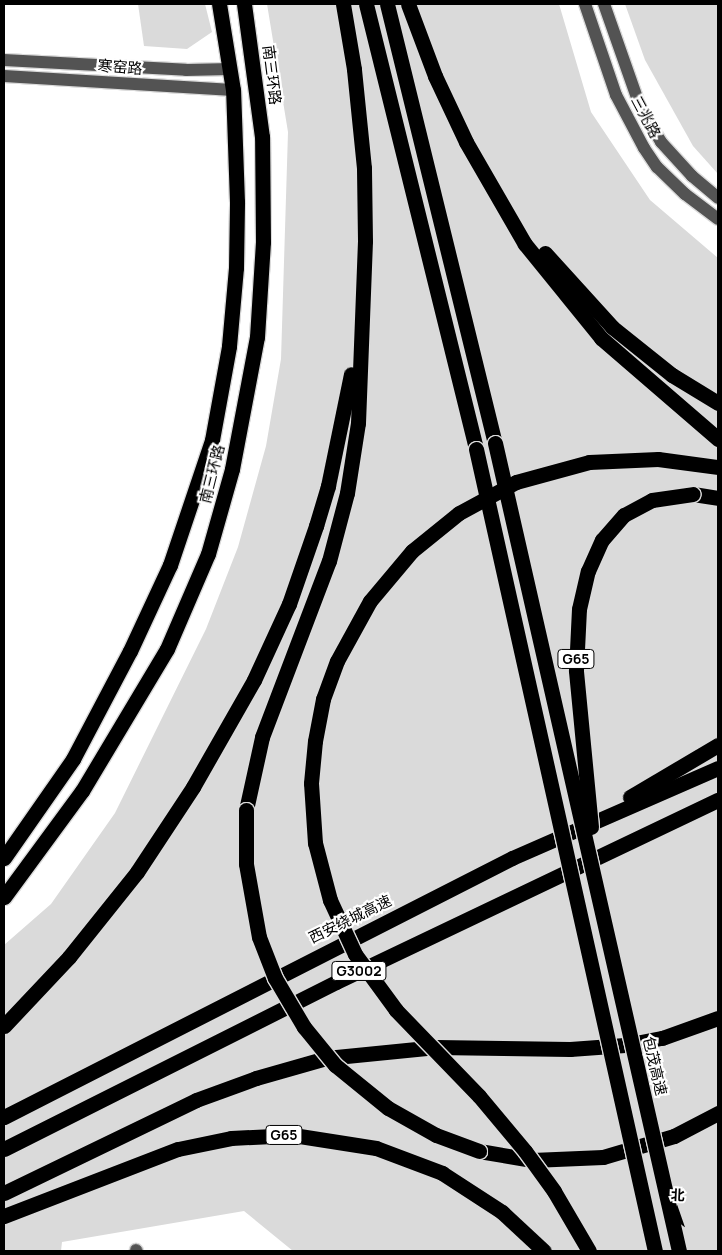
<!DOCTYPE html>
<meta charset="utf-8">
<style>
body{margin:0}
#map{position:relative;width:722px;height:1255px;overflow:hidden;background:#fff;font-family:Manrope,"Noto Sans SC",sans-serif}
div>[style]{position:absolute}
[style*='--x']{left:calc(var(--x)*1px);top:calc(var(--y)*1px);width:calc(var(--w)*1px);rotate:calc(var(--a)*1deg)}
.green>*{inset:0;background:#dadada}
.roads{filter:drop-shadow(1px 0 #dbdbdb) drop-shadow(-1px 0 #dbdbdb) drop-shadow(0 1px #dbdbdb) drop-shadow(0 -1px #dbdbdb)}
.minor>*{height:12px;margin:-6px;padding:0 6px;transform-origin:6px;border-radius:6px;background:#535353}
.highway>*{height:15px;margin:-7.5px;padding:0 7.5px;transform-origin:7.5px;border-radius:7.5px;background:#000}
.bridges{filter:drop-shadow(1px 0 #dbdbdb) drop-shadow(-1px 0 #dbdbdb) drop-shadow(0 1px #dbdbdb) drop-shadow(0 -1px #dbdbdb)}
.highway-bridge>*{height:15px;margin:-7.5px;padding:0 7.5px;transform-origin:7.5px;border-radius:7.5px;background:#000}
span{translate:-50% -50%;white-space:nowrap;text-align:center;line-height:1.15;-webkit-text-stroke:4.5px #fff;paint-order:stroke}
.shield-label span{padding:1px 4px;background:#fff;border:1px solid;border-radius:4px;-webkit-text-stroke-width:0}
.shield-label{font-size:14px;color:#000;font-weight:700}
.street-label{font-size:15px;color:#000}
.frame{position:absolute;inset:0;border:5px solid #000;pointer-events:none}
.north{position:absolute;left:652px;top:1185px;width:50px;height:50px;-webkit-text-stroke:4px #fff;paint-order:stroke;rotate:3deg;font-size:14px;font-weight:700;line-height:20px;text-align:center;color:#000}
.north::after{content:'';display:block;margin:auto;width:18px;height:22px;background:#000;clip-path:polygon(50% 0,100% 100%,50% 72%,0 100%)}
</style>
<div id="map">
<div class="green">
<div style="clip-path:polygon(138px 4px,205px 4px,212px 32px,187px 49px,144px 46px)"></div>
<div style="clip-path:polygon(267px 4px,559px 4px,591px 112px,650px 200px,718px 258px,718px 1251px,293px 1251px,244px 1211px,62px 1242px,61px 1251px,4px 1251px,4px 945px,51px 904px,115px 813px,206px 629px,238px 547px,266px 446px,281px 359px,288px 132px)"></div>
<div style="clip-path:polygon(625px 4px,718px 4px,718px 174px,693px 146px,645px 60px)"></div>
</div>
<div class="roads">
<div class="minor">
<div style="--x:585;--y:4;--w:96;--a:71.2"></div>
<div style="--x:616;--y:95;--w:60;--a:62.2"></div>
<div style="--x:644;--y:148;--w:23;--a:56"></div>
<div style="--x:657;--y:167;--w:39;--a:44"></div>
<div style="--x:685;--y:194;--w:41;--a:37.1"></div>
<div style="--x:604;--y:4;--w:108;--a:70.6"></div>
<div style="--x:640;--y:106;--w:42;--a:59.7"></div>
<div style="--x:661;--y:142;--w:46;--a:47.6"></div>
<div style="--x:692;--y:176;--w:34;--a:40"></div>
<div style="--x:4;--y:60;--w:182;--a:3.1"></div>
<div style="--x:186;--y:70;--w:45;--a:-1.3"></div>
<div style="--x:4;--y:76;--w:229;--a:3.5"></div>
<div style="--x:136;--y:1250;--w:1;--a:45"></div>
</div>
<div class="highway">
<div style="--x:366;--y:4;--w:458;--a:76.1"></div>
<div style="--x:387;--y:4;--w:452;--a:76.2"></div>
<div style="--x:408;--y:4;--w:77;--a:69.4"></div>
<div style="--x:435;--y:76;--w:73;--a:64.8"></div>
<div style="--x:466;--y:142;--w:118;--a:60"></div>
<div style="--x:525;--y:244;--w:121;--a:51"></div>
<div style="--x:601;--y:338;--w:155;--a:40.8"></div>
<div style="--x:545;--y:253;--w:100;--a:47.8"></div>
<div style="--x:612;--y:327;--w:77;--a:38.7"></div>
<div style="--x:672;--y:375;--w:54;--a:31.3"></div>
<div style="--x:693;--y:494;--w:25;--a:9"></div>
<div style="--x:630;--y:797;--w:102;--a:-30.6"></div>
<div style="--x:246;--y:810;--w:75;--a:-77.6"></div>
<div style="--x:262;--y:737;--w:188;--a:-69.2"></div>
<div style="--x:329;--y:561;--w:70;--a:-75.2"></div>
<div style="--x:347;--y:493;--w:71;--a:-81.1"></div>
<div style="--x:358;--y:423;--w:182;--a:-87.8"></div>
<div style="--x:365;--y:241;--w:73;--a:-90.8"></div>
<div style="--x:364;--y:168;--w:100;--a:-95.8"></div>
<div style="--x:354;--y:69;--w:66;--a:-99.6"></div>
<div style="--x:4;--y:858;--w:121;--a:-55.1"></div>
<div style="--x:73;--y:759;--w:122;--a:-62.2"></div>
<div style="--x:130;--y:651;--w:95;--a:-65.1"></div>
<div style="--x:170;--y:565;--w:132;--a:-71.4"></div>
<div style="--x:212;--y:440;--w:96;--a:-79.7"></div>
<div style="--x:229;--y:346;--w:78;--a:-84.9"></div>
<div style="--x:236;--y:268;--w:66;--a:-89.1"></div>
<div style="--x:237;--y:202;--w:112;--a:-92"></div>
<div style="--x:233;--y:90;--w:87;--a:-99.2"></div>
<div style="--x:4;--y:897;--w:132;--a:-53.7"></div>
<div style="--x:82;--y:791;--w:165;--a:-59.1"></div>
<div style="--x:167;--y:649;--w:103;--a:-66.7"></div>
<div style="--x:208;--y:554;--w:88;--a:-74.2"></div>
<div style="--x:232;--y:469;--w:134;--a:-79.3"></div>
<div style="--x:257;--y:337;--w:95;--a:-86.4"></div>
<div style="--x:263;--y:242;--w:105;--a:-90.5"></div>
<div style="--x:262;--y:137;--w:134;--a:-97.7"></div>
<div style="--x:4;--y:1026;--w:95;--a:-46.7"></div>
<div style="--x:69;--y:957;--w:109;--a:-51.3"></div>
<div style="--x:137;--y:872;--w:102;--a:-56.6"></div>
<div style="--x:193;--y:787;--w:123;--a:-60.3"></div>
<div style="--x:254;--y:680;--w:84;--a:-65.3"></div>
<div style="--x:289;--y:604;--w:83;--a:-70.9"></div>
<div style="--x:316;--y:526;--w:42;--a:-73.3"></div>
<div style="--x:328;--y:486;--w:114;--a:-78.4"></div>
<div style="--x:4;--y:1117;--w:570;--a:-27.01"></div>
<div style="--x:512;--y:858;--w:225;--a:-23.6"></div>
<div style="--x:4;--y:1149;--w:372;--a:-26.7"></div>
<div style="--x:336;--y:982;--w:423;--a:-25.5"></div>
<div style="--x:479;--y:1151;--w:54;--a:9.6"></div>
<div style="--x:532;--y:1160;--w:71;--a:-2.4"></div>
<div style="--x:603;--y:1157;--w:74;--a:-16.5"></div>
<div style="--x:674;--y:1136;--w:50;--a:-27.6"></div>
<div style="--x:4;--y:1193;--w:213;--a:-25.8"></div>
<div style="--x:196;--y:1100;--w:64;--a:-20.1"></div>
<div style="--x:256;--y:1078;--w:73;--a:-15.9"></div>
<div style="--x:326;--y:1058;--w:111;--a:-5.7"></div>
<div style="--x:436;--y:1047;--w:134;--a:0.9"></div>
<div style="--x:570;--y:1049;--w:55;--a:-4.2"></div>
<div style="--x:625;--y:1045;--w:38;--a:-11"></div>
<div style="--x:662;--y:1038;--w:59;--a:-19.7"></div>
<div style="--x:4;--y:1216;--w:186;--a:-21.1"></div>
<div style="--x:178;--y:1149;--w:54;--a:-11.7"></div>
<div style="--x:231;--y:1138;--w:62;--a:-2.8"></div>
<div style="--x:293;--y:1135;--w:84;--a:8.9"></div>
<div style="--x:376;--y:1148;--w:71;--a:20.7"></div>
<div style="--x:442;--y:1173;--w:72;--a:33"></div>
<div style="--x:502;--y:1212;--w:57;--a:42.9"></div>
</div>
</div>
<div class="bridges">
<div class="highway-bridge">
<div style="--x:495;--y:443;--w:829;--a:77.17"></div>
<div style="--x:476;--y:449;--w:822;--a:77.42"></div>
<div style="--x:246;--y:810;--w:54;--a:90"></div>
<div style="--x:246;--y:864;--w:74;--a:79.9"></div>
<div style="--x:259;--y:937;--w:44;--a:68.7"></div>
<div style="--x:275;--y:978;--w:57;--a:59.4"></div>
<div style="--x:304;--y:1027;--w:49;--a:50.8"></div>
<div style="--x:335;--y:1065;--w:68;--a:39.1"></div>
<div style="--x:388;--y:1108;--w:55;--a:29.4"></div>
<div style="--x:436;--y:1135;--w:46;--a:20.4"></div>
<div style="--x:591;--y:827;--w:158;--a:-95.5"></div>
<div style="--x:576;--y:670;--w:61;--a:-87.2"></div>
<div style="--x:579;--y:609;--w:39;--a:-77"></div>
<div style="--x:588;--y:571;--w:34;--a:-66"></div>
<div style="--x:602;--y:540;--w:33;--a:-49"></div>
<div style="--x:624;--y:515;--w:32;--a:-28"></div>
<div style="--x:652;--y:500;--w:41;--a:-8.3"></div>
<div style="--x:589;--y:1251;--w:69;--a:-120.3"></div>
<div style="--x:554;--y:1191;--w:49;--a:-125.9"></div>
<div style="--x:525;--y:1151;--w:72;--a:-129.9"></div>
<div style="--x:479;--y:1096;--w:120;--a:-134"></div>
<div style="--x:396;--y:1010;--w:69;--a:-126.2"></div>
<div style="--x:355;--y:954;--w:60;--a:-114.8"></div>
<div style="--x:330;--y:900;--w:59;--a:-104.7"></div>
<div style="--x:315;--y:843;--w:60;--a:-93.8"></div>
<div style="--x:311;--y:783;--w:42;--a:-84.6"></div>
<div style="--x:315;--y:741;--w:43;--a:-79.2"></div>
<div style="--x:323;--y:699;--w:40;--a:-69.8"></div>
<div style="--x:337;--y:661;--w:68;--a:-61.2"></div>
<div style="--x:370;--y:601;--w:65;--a:-50"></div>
<div style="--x:412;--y:551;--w:60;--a:-39"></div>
<div style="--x:459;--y:513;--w:65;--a:-28.5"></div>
<div style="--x:516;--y:482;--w:76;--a:-15.3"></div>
<div style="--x:589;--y:462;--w:69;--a:-2.5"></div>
<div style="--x:658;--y:459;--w:61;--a:7.6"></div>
</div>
</div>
<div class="shield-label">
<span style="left:576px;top:659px">G65</span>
<span style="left:359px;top:971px">G3002</span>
<span style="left:284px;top:1135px">G65</span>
</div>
<div class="street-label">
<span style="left:120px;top:67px;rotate:4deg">寒窑路</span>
<span style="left:272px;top:75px;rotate:83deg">南三环路</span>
<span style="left:646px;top:117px;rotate:62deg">三兆路</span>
<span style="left:212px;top:474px;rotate:-76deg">南三环路</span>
<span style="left:350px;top:919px;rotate:-26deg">西安绕城高速</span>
<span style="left:655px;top:1066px;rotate:77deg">包茂高速</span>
</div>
<div class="frame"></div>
<div class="north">北</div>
</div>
